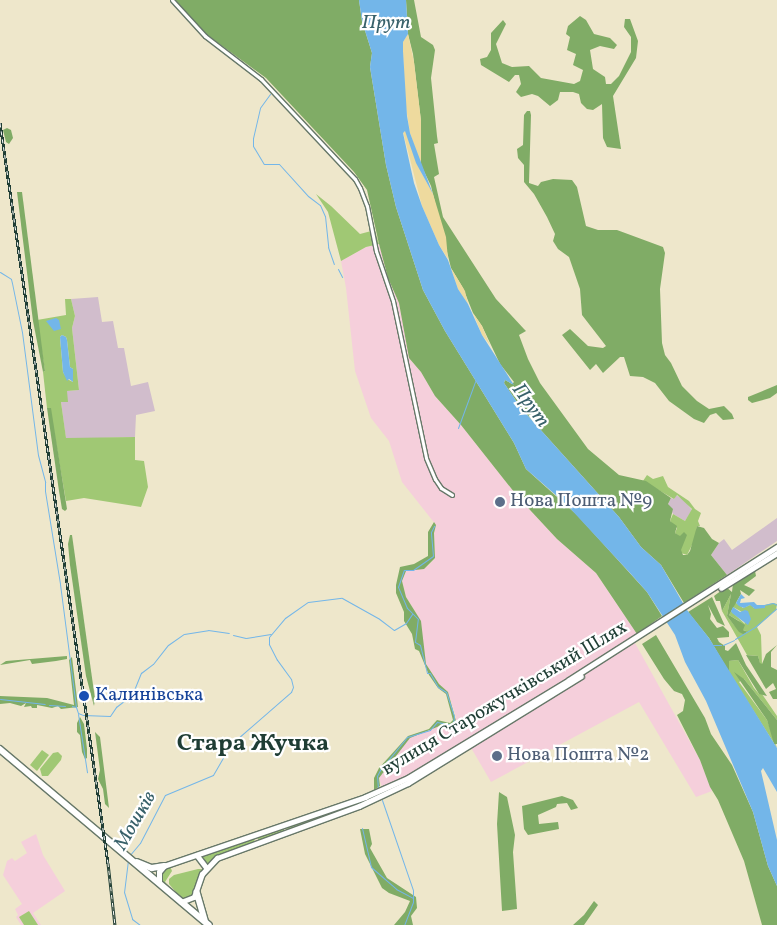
<!DOCTYPE html>
<meta charset="utf-8">
<style>
body{margin:0}
#map{position:relative;width:777px;height:925px;overflow:hidden;background:#eee7cb;font-family:Vollkorn,serif}
div>[style]{position:absolute}
[style*='--x']{left:calc(var(--x)*1px);top:calc(var(--y)*1px);width:calc(var(--w)*1px);rotate:calc(var(--a)*1deg)}
.built>*{inset:0;background:#f5cfdb}
.industrial>*{inset:0;background:#d1bdcc}
.green>*{inset:0;background:#a0c874}
.forest>*{inset:0;background:#80ac66}
.sand>*{inset:0;background:#eeda9e}
.water>*{inset:0;background:#73b6e9}
.stream>*{height:1px;margin:-0.5px;padding:0 0.5px;transform-origin:0.5px;border-radius:0.5px;background:#73b6e9}
.roads{filter:drop-shadow(1px 0 #677869) drop-shadow(-1px 0 #677869) drop-shadow(0 1px #677869) drop-shadow(0 -1px #677869)}
.minor>*{height:3px;margin:-1.5px;padding:0 1.5px;transform-origin:1.5px;border-radius:1.5px;background:#fff}
.major>*{height:4.5px;margin:-2.25px;padding:0 2.25px;transform-origin:2.25px;border-radius:2.25px;background:#fff}
.highway>*{height:5.5px;margin:-2.75px;padding:0 2.75px;transform-origin:2.75px;border-radius:2.75px;background:#fff}
.rail>*{height:3px;margin-top:-1.5px;transform-origin:0;background:repeating-linear-gradient(90deg,#fff 0 4px,#1f3d34 0 8px);box-sizing:border-box;border-block:1px solid #1f3d34}
.dots>*{width:14px;height:14px;translate:-50% -50%;box-sizing:border-box;border:2px solid #fff;border-radius:50%}
span{translate:-50% -50%;white-space:nowrap;text-align:center;line-height:1.15;-webkit-text-stroke:4.5px #fff;paint-order:stroke}
.service-label{font-size:19px;color:#4e5e75}
.left{translate:0 -50%;text-align:left}
.transit-label{font-size:19px;color:#164399}
.street-label{font-size:19px;color:#1f3d34}
.water-label{font-size:20px;color:#38616a;font-style:italic}
.district-label{font-size:24px;color:#1f3d34;font-weight:700}
</style>
<div id="map">
<div class="built">
<div style="clip-path:polygon(379px 244px,388px 278px,399px 303px,409px 358px,421px 372px,435px 396px,461px 425px,518px 497px,557px 539px,596px 573px,637px 634px,538px 700px,383px 790px,379px 778px,409px 738px,442px 725px,451px 730px,456px 717px,448px 692px,439px 684px,426px 664px,418px 616px,406px 597px,402px 581px,406px 571px,428px 566px,435px 558px,434px 533px,436px 525px,402px 482px,389px 441px,371px 418px,355px 371px,346px 288px,341px 261px,366px 247px)"></div>
<div style="clip-path:polygon(635px 643px,700px 760px,712px 791px,696px 797px,639px 702px,491px 782px,470px 746px)"></div>
<div style="clip-path:polygon(36px 834px,43px 855px,65px 891px,33px 913px,41px 925px,21px 925px,16px 917px,18px 915px,15px 909px,22px 904px,3px 875px,7px 861px,12px 858px,15px 861px,27px 853px,21px 842px)"></div>
</div>
<div class="industrial">
<div style="clip-path:polygon(98px 297px,102px 322px,113px 321px,118px 348px,124px 348px,131px 386px,148px 382px,155px 411px,136px 415px,135px 437px,66px 439px,61px 402px,67px 391px,79px 390px,72px 328px,75px 316px,71px 299px)"></div>
<div style="clip-path:polygon(676px 495px,685px 501px,692px 510px,685px 521px,673px 514px,668px 504px,671px 498px,674px 499px)"></div>
<div style="clip-path:polygon(777px 518px,777px 541px,727px 575px,711px 555px,719px 543px,724px 539px,732px 550px)"></div>
</div>
<div class="green">
<div style="clip-path:polygon(316px 194px,331px 206px,360px 234px,375px 230px,379px 244px,366px 247px,341px 261px,328px 212px)"></div>
<div style="clip-path:polygon(evenodd,65px 299px,71px 299px,75px 316px,72px 328px,79px 390px,67px 391px,68px 402px,61px 402px,66px 438px,135px 437px,135px 460px,144px 461px,148px 487px,141px 507px,84px 498px,66px 501px,50px 408px,47px 408px,43px 372px,45px 371px,37px 320px,66px 315px,65px 299px,62px 335px,66px 337px,67px 340px,70px 367px,73px 369px,73px 382px,67px 379px,63px 372px,60px 337px,62px 335px)"></div>
<div style="clip-path:polygon(647px 475px,653px 479px,663px 476px,668px 487px,689px 501px,695px 509px,701px 513px,698px 521px,700px 526px,697px 526px,695px 539px,687px 555px,681px 553px,680px 537px,675px 533px,677px 528px,670px 521px,673px 514px,685px 521px,692px 509px,677px 495px,674px 499px,643px 481px)"></div>
<div style="clip-path:polygon(731px 594px,727px 616px,734px 625px,744px 633px,747px 633px,746px 631px,743px 630px,739px 621px,729px 615px,731px 611px,745px 624px,742px 612px,733px 607px,737px 599px,736px 603px,743px 608px,750px 605px,754px 606px,753px 608px,773px 603px,777px 604px,776px 610px,757px 627px,761px 635px,762px 664px,760px 664px,758px 656px,747px 655px,722px 611px)"></div>
<div style="clip-path:polygon(738px 660px,754px 688px,759px 694px,762px 694px,777px 716px,777px 720px,744px 679px,739px 682px,767px 720px,777px 748px,729px 672px,729px 661px)"></div>
<div style="clip-path:polygon(42px 750px,49px 755px,37px 771px,30px 765px)"></div>
<div style="clip-path:polygon(58px 752px,62px 756px,61px 760px,48px 776px,42px 776px,40px 769px,53px 753px)"></div>
<div style="clip-path:polygon(363px 799px,365px 802px,288px 831px,287px 829px,287px 827px)"></div>
<div style="clip-path:polygon(283px 828px,285px 832px,258px 840px,258px 837px)"></div>
<div style="clip-path:polygon(254px 838px,255px 843px,216px 857px,207px 864px,200px 857px)"></div>
<div style="clip-path:polygon(170px 866px,172px 871px,165px 882px,173px 891px,161px 881px,161px 871px)"></div>
<div style="clip-path:polygon(198px 869px,202px 869px,193px 894px,187px 899px,181px 898px,169px 884px,169px 879px,174px 875px)"></div>
<div style="clip-path:polygon(29px 911px,38px 925px,24px 925px,19px 917px)"></div>
</div>
<div class="forest">
<div style="clip-path:polygon(175px 0,359px 0,362px 21px,372px 53px,370px 67px,386px 165px,396px 207px,423px 290px,445px 331px,514px 443px,526px 469px,577px 515px,647px 592px,662px 616px,637px 634px,596px 573px,557px 539px,518px 497px,461px 425px,435px 396px,421px 372px,409px 358px,399px 303px,388px 278px,379px 244px,367px 190px,354px 172px,266px 78px,206px 34px)"></div>
<div style="clip-path:polygon(406px 0,414px 0,421px 37px,433px 45px,435px 50px,431px 78px,437px 136px,438px 143px,434px 144px,439px 174px,434px 177px,443px 217px,496px 299px,524px 329px,526px 331px,519px 335px,528px 359px,540px 383px,588px 449px,619px 475px,646px 481px,671px 498px,668px 504px,673px 509px,670px 521px,677px 526px,675px 533px,680px 536px,684px 532px,687px 535px,681px 550px,683px 555px,687px 555px,690px 551px,697px 526px,704px 528px,712px 539px,719px 543px,711px 555px,727px 575px,684px 603px,661px 565px,641px 547px,619px 517px,521px 408px,504px 383px,505px 380px,512px 384px,514px 382px,500px 364px,482px 326px,473px 313px,463px 288px,451px 268px,431px 186px,421px 165px,421px 121px,413px 54px,408px 34px)"></div>
<div style="clip-path:polygon(580px 16px,586px 20px,594px 34px,610px 38px,617px 45px,614px 49px,600px 46px,590px 50px,593px 69px,605px 77px,606px 84px,611px 84px,619px 76px,631px 52px,631px 37px,624px 27px,625px 19px,630px 19px,638px 41px,636px 58px,613px 96px,621px 149px,607px 147px,603px 138px,602px 104px,593px 110px,587px 109px,581px 103px,579px 94px,573px 92px,560px 92px,558px 100px,550px 106px,538px 96px,532px 94px,521px 97px,516px 92px,521px 84px,519px 75px,515px 75px,509px 82px,481px 65px,480px 59px,487px 57px,491px 50px,491px 33px,503px 20px,506px 24px,496px 44px,502px 63px,512px 67px,529px 66px,541px 78px,574px 84px,580px 81px,583px 70px,573px 65px,576px 54px,567px 50px,570px 37px,566px 34px,568px 26px)"></div>
<div style="clip-path:polygon(527px 111px,530px 111px,531px 115px,529px 183px,538px 186px,541px 182px,553px 179px,572px 180px,577px 187px,586px 226px,598px 230px,617px 230px,663px 247px,665px 253px,660px 289px,662px 343px,665px 355px,671px 363px,682px 386px,697px 401px,709px 409px,724px 406px,732px 414px,734px 419px,723px 420px,716px 413px,710px 415px,704px 423px,694px 419px,669px 401px,655px 383px,643px 377px,630px 376px,624px 357px,620px 357px,603px 373px,596px 364px,590px 370px,562px 335px,570px 329px,588px 346px,603px 348px,606px 346px,582px 315px,580px 289px,569px 257px,558px 249px,553px 241px,555px 234px,547px 217px,534px 194px,524px 182px,524px 165px,518px 158px,517px 149px,523px 145px,524px 115px)"></div>
<div style="clip-path:polygon(7px 128px,11px 130px,13px 138px,9px 144px,6px 142px,3px 130px)"></div>
<div style="clip-path:polygon(17px 192px,22px 192px,45px 371px,43px 372px,33px 321px)"></div>
<div style="clip-path:polygon(777px 385px,777px 393px,770px 398px,752px 403px,748px 400px,748px 397px)"></div>
<div style="clip-path:polygon(47px 408px,51px 408px,67px 509px,65px 511px,62px 509px,59px 491px)"></div>
<div style="clip-path:polygon(434px 522px,436px 525px,434px 533px,435px 558px,424px 569px,406px 571px,402px 581px,406px 597px,421px 621px,426px 664px,439px 684px,448px 692px,456px 721px,454px 729px,452px 730px,442px 725px,410px 738px,379px 778px,380px 786px,374px 790px,374px 778px,379px 768px,408px 736px,429px 729px,437px 720px,450px 723px,453px 720px,446px 694px,438px 688px,429px 675px,419px 651px,415px 649px,412px 634px,404px 621px,404px 612px,396px 593px,396px 585px,400px 567px,414px 564px,428px 556px,428px 532px)"></div>
<div style="clip-path:polygon(70px 535px,72px 535px,95px 699px,94px 706px,86px 676px,70px 565px,68px 544px)"></div>
<div style="clip-path:polygon(755px 571px,756px 576px,744px 585px,755px 590px,749px 596px,740px 590px,741px 594px,729px 615px,745px 625px,743px 630px,748px 632px,743px 634px,739px 632px,727px 616px,731px 594px,722px 611px,720px 601px,716px 601px,714px 596px,726px 587px,732px 592px,733px 583px)"></div>
<div style="clip-path:polygon(712px 597px,725px 626px,717px 622px,708px 605px,711px 614px,710px 619px,717px 628px,723px 626px,729px 632px,729px 637px,717px 638px,719px 642px,725px 646px,725px 650px,728px 651px,736px 643px,746px 665px,767px 696px,759px 694px,738px 660px,729px 661px,729px 672px,709px 638px,688px 612px)"></div>
<div style="clip-path:polygon(656px 635px,705px 718px,711px 734px,732px 765px,753px 812px,768px 866px,777px 886px,777px 925px,762px 925px,744px 861px,718px 800px,710px 787px,700px 760px,677px 715px,683px 711px,685px 700px,682px 694px,674px 691px,664px 679px,642px 644px)"></div>
<div style="clip-path:polygon(777px 645px,771px 652px,771px 667px,777px 670px,777px 699px,773px 699px,769px 692px,776px 689px,773px 683px,766px 689px,746px 655px,758px 656px,760px 663px,762px 664px,766px 654px)"></div>
<div style="clip-path:polygon(67px 656px,67px 659px,56px 661px,32px 664px,30px 660px,0 665px,6px 661px)"></div>
<div style="clip-path:polygon(72px 657px,78px 707px,61px 709px,58px 706px,52px 708px,37px 705px,37px 708px,32px 708px,31px 706px,24px 707px,26px 703px,21px 706px,10px 703px,0 704px,0 696px,47px 698px,74px 705px,69px 660px)"></div>
<div style="clip-path:polygon(734px 672px,744px 679px,777px 720px,777px 744px,774px 744px,767px 720px)"></div>
<div style="clip-path:polygon(80px 717px,84px 724px,87px 749px,87px 758px,85px 759px,82px 752px,80px 735px,77px 732px,77px 723px)"></div>
<div style="clip-path:polygon(95px 732px,100px 737px,109px 808px,105px 804px,103px 789px,98px 779px,100px 770px)"></div>
<div style="clip-path:polygon(499px 792px,507px 797px,515px 835px,513px 852px,517px 909px,502px 911px,497px 824px)"></div>
<div style="clip-path:polygon(562px 796px,573px 800px,578px 808px,571px 810px,567px 803px,557px 804px,556px 807px,538px 815px,539px 824px,558px 822px,559px 829px,528px 835px,524px 829px,522px 806px)"></div>
<div style="clip-path:polygon(360px 829px,369px 829px,372px 844px,370px 848px,387px 878px,416px 897px,417px 908px,411px 916px,413px 925px,394px 925px,405px 912px,410px 901px,389px 893px,382px 888px,365px 854px)"></div>
<div style="clip-path:polygon(594px 901px,598px 905px,584px 925px,573px 925px,584px 915px)"></div>
</div>
<div class="sand">
<div style="clip-path:polygon(408px 34px,414px 62px,421px 121px,421px 165px,410px 133px,405px 101px,403px 51px,403px 42px)"></div>
<div style="clip-path:polygon(406px 131px,421px 172px,433px 194px,446px 237px,448px 259px,439px 245px,422px 206px,403px 132px)"></div>
<div style="clip-path:polygon(451px 268px,465px 291px,468px 304px,458px 289px)"></div>
<div style="clip-path:polygon(473px 313px,482px 326px,490px 345px,482px 335px)"></div>
</div>
<div class="water">
<div style="clip-path:polygon(359px 0,406px 0,408px 34px,403px 42px,403px 51px,407px 116px,410px 133px,433px 194px,416px 163px,405px 131px,403px 133px,414px 183px,422px 206px,439px 245px,448px 260px,458px 289px,468px 304px,482px 335px,514px 385px,505px 380px,504px 383px,521px 408px,619px 517px,641px 547px,661px 565px,687px 610px,709px 638px,777px 748px,777px 792px,763px 768px,761px 771px,777px 840px,777px 886px,768px 866px,753px 812px,706px 701px,685px 662px,675px 635px,647px 592px,630px 573px,566px 504px,526px 469px,514px 443px,445px 331px,423px 290px,396px 207px,386px 165px,370px 67px,372px 53px,362px 21px)"></div>
<div style="clip-path:polygon(56px 318px,59px 320px,61px 329px,54px 331px,46px 321px)"></div>
<div style="clip-path:polygon(62px 335px,66px 337px,67px 340px,70px 367px,73px 369px,73px 382px,69px 379px,67px 381px,63px 372px,60px 337px)"></div>
<div style="clip-path:polygon(741px 594px,745px 598px,741px 599px,740px 603px,754px 602px,757px 605px,765px 605px,765px 608px,755px 609px,750px 605px,744px 608px,739px 606px,736px 603px)"></div>
<div style="clip-path:polygon(733px 607px,740px 612px,745px 610px,748px 611px,751px 619px,748px 625px,732px 613px,731px 611px)"></div>
</div>
<div class="stream">
<div style="--x:270;--y:94;--w:17;--a:126"></div>
<div style="--x:260;--y:108;--w:31;--a:103"></div>
<div style="--x:253;--y:138;--w:8;--a:90"></div>
<div style="--x:253;--y:146;--w:21;--a:59"></div>
<div style="--x:264;--y:164;--w:15;--a:0"></div>
<div style="--x:279;--y:164;--w:43;--a:47.8"></div>
<div style="--x:308;--y:196;--w:15;--a:37"></div>
<div style="--x:320;--y:205;--w:12;--a:66"></div>
<div style="--x:325;--y:216;--w:31;--a:84"></div>
<div style="--x:328;--y:247;--w:18;--a:71"></div>
<div style="--x:338;--y:269;--w:9;--a:63"></div>
<div style="--x:0;--y:272;--w:13;--a:32"></div>
<div style="--x:11;--y:279;--w:4;--a:76"></div>
<div style="--x:12;--y:283;--w:50;--a:78.5"></div>
<div style="--x:22;--y:332;--w:124;--a:82.6"></div>
<div style="--x:38;--y:455;--w:28;--a:75"></div>
<div style="--x:45;--y:482;--w:9;--a:90"></div>
<div style="--x:45;--y:491;--w:94;--a:80.8"></div>
<div style="--x:60;--y:584;--w:124;--a:82.6"></div>
<div style="--x:458;--y:428;--w:52;--a:-69.8"></div>
<div style="--x:764;--y:605;--w:9;--a:-13"></div>
<div style="--x:773;--y:603;--w:4;--a:27"></div>
<div style="--x:233;--y:635;--w:13;--a:13"></div>
<div style="--x:246;--y:638;--w:25;--a:-9"></div>
<div style="--x:735;--y:639;--w:23;--a:-31"></div>
<div style="--x:755;--y:627;--w:29;--a:-41"></div>
<div style="--x:712;--y:645;--w:9;--a:0"></div>
<div style="--x:723;--y:645;--w:12;--a:-24"></div>
<div style="--x:0;--y:699;--w:45;--a:6.3"></div>
<div style="--x:49;--y:705;--w:16;--a:4"></div>
<div style="--x:72;--y:706;--w:4;--a:14"></div>
<div style="--x:76;--y:707;--w:6;--a:72"></div>
<div style="--x:78;--y:713;--w:5;--a:22"></div>
<div style="--x:83;--y:715;--w:27;--a:2"></div>
<div style="--x:110;--y:716;--w:11;--a:-56"></div>
<div style="--x:116;--y:707;--w:20;--a:-37"></div>
<div style="--x:132;--y:695;--w:24;--a:-68"></div>
<div style="--x:141;--y:673;--w:15;--a:-37"></div>
<div style="--x:153;--y:664;--w:24;--a:-52"></div>
<div style="--x:168;--y:645;--w:19;--a:-35"></div>
<div style="--x:184;--y:634;--w:24;--a:-9"></div>
<div style="--x:208;--y:630;--w:21;--a:8"></div>
<div style="--x:78;--y:714;--w:59;--a:81.2"></div>
<div style="--x:378;--y:789;--w:13;--a:-94"></div>
<div style="--x:377;--y:776;--w:7;--a:-63"></div>
<div style="--x:380;--y:770;--w:43;--a:-50.7"></div>
<div style="--x:407;--y:737;--w:24;--a:-17"></div>
<div style="--x:430;--y:730;--w:11;--a:-49"></div>
<div style="--x:437;--y:722;--w:16;--a:11"></div>
<div style="--x:453;--y:725;--w:9;--a:-84"></div>
<div style="--x:454;--y:716;--w:25;--a:-108"></div>
<div style="--x:446;--y:692;--w:9;--a:-148"></div>
<div style="--x:438;--y:687;--w:16;--a:-120"></div>
<div style="--x:430;--y:673;--w:3;--a:180"></div>
<div style="--x:427;--y:673;--w:29;--a:-104"></div>
<div style="--x:420;--y:645;--w:6;--a:-149"></div>
<div style="--x:415;--y:642;--w:23;--a:-83"></div>
<div style="--x:418;--y:619;--w:16;--a:-135"></div>
<div style="--x:407;--y:608;--w:23;--a:-113"></div>
<div style="--x:398;--y:587;--w:18;--a:-71"></div>
<div style="--x:404;--y:570;--w:9;--a:0"></div>
<div style="--x:413;--y:570;--w:24;--a:-35"></div>
<div style="--x:433;--y:556;--w:24;--a:-95"></div>
<div style="--x:431;--y:532;--w:7;--a:-63"></div>
<div style="--x:382;--y:800;--w:95;--a:71"></div>
<div style="--x:413;--y:890;--w:12;--a:90"></div>
<div style="--x:413;--y:902;--w:25;--a:111"></div>
<div style="--x:362;--y:828;--w:40;--a:77"></div>
<div style="--x:371;--y:867;--w:33;--a:41"></div>
<div style="--x:396;--y:889;--w:19;--a:28"></div>
<div style="--x:129;--y:856;--w:17;--a:-50"></div>
<div style="--x:140;--y:843;--w:54;--a:-62.5"></div>
<div style="--x:165;--y:795;--w:52;--a:-22.6"></div>
<div style="--x:213;--y:775;--w:34;--a:-60"></div>
<div style="--x:230;--y:745;--w:81;--a:-41"></div>
<div style="--x:291;--y:692;--w:5;--a:-68"></div>
<div style="--x:293;--y:687;--w:8;--a:-104"></div>
<div style="--x:291;--y:679;--w:24;--a:-126"></div>
<div style="--x:277;--y:660;--w:18;--a:-117"></div>
<div style="--x:269;--y:644;--w:7;--a:-90"></div>
<div style="--x:269;--y:637;--w:25;--a:-50"></div>
<div style="--x:285;--y:618;--w:28;--a:-35"></div>
<div style="--x:308;--y:602;--w:34;--a:-7"></div>
<div style="--x:342;--y:598;--w:41;--a:29.1"></div>
<div style="--x:378;--y:618;--w:20;--a:37"></div>
<div style="--x:394;--y:630;--w:14;--a:-30"></div>
<div style="--x:406;--y:623;--w:11;--a:-56"></div>
<div style="--x:128;--y:860;--w:32;--a:97"></div>
<div style="--x:124;--y:892;--w:28;--a:73"></div>
<div style="--x:132;--y:919;--w:10;--a:37"></div>
</div>
<div class="roads">
<div class="minor">
<div style="--x:172;--y:0;--w:49;--a:47.5"></div>
<div style="--x:205;--y:36;--w:71;--a:37.5"></div>
<div style="--x:261;--y:79;--w:137;--a:46.8"></div>
<div style="--x:355;--y:179;--w:10;--a:61"></div>
<div style="--x:360;--y:188;--w:19;--a:69"></div>
<div style="--x:367;--y:206;--w:46;--a:78.7"></div>
<div style="--x:376;--y:251;--w:53;--a:71.2"></div>
<div style="--x:393;--y:301;--w:160;--a:78.1"></div>
<div style="--x:426;--y:458;--w:23;--a:67"></div>
<div style="--x:435;--y:479;--w:11;--a:56"></div>
<div style="--x:441;--y:488;--w:13;--a:32"></div>
</div>
<div class="major">
<div style="--x:721;--y:588;--w:66;--a:-32"></div>
<div style="--x:197;--y:855;--w:15;--a:53"></div>
<div style="--x:159;--y:882;--w:10;--a:-90"></div>
<div style="--x:159;--y:872;--w:8;--a:-50"></div>
<div style="--x:164;--y:866;--w:213;--a:-18.9"></div>
<div style="--x:365;--y:797;--w:47;--a:-23.8"></div>
<div style="--x:408;--y:778;--w:188;--a:-31.3"></div>
<div style="--x:569;--y:680;--w:247;--a:-32.6"></div>
<div style="--x:181;--y:902;--w:14;--a:-21"></div>
<div style="--x:194;--y:897;--w:24;--a:-71"></div>
<div style="--x:202;--y:874;--w:22;--a:-47"></div>
<div style="--x:217;--y:858;--w:151;--a:-20.1"></div>
<div style="--x:359;--y:806;--w:54;--a:-25.1"></div>
<div style="--x:408;--y:783;--w:203;--a:-31.7"></div>
</div>
<div class="highway">
<div style="--x:0;--y:749;--w:273;--a:40.1"></div>
<div style="--x:137;--y:862;--w:16;--a:22"></div>
<div style="--x:152;--y:868;--w:12;--a:-9"></div>
<div style="--x:197;--y:892;--w:29;--a:74"></div>
</div>
</div>
<div class="rail">
<div style="--x:0;--y:123;--w:748;--a:81.7"></div>
<div style="--x:108;--y:863;--w:62;--a:83.6"></div>
</div>
<div class="dots">
<div style="left:500px;top:502px;background:#5c6f8a"></div>
<div style="left:84px;top:696px;background:#1a4fb4"></div>
<div style="left:497px;top:756px;background:#5c6f8a"></div>
</div>
<div class="service-label">
<span class="left" style="left:510px;top:502px">Нова Пошта №9</span>
<span class="left" style="left:507px;top:756px">Нова Пошта №2</span>
</div>
<div class="transit-label">
<span class="left" style="left:95px;top:696px">Калинівська</span>
</div>
<div class="street-label">
<span style="left:505px;top:699px;rotate:-31deg">вулиця Старожучківський Шлях</span>
</div>
<div class="water-label">
<span style="left:386px;top:23px">Прут</span>
<span style="left:530px;top:406px;rotate:54deg">Прут</span>
<span style="left:136px;top:821px;rotate:-60deg">Мошків</span>
</div>
<div class="district-label">
<span style="left:253px;top:745px">Стара Жучка</span>
</div>
</div>
